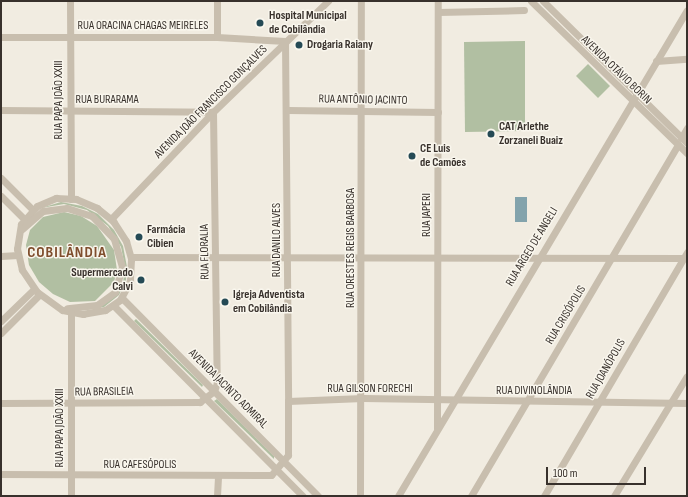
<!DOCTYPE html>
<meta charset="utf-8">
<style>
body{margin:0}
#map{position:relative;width:688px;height:497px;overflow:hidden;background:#f1ece1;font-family:"Sofia Sans Condensed",sans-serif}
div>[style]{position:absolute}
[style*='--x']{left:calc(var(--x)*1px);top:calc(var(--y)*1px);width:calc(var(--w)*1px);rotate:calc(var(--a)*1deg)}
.green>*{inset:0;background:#b1bfa2}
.water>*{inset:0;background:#83a3ac}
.minor>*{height:7px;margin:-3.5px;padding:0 3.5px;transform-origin:3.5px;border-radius:3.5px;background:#c8beae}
.dots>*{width:11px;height:11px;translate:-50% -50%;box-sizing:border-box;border:2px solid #f9f6ed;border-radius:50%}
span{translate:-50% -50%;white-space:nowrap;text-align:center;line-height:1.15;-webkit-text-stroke:3px #f9f6ed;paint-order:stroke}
.poi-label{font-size:12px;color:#38312c;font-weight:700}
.left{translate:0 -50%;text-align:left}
.right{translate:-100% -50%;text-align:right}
.street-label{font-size:12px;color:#38312c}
.district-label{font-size:16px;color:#7f4e2d;font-weight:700;letter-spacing:1px}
.frame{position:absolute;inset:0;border:2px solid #38312c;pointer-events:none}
.scale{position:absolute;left:546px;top:467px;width:100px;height:18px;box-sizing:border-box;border:2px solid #38312c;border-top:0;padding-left:5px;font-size:12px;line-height:14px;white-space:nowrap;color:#38312c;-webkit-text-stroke:3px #f9f6ed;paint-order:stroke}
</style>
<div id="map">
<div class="green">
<div style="clip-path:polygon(525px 41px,525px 131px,465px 132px,464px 42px)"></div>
<div style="clip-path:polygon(588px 64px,610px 86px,598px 98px,576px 76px)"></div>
<div style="clip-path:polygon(61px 202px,82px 206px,98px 214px,114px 230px,123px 246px,127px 267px,126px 280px,119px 295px,104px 307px,98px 308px,113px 298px,123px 283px,125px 267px,121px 247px,108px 226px,87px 210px,64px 204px,41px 208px)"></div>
<div style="clip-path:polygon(64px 212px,81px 216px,97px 226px,114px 250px,117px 270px,114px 282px,95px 301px,70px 302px,53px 294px,39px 282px,29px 265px,26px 245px,30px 230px,43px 217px)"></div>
<div style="clip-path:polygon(136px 319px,203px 385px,202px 387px,134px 321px)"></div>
<div style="clip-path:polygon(217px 399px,274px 456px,274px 459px,214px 401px)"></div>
</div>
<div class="water">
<div style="clip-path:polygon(515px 197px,527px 197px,527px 222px,515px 222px)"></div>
</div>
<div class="minor">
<div style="--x:70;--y:1;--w:198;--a:89.7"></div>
<div style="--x:531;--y:1;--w:218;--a:44.3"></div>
<div style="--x:543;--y:1;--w:202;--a:44.6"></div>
<div style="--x:438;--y:12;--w:86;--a:-1.3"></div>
<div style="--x:1;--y:37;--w:216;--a:0"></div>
<div style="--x:217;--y:37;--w:68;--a:3.4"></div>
<div style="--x:285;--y:41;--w:360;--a:89.5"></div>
<div style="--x:288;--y:401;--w:54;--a:90"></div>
<div style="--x:288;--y:455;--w:26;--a:130"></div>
<div style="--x:271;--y:475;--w:270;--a:-179.8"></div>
<div style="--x:217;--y:37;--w:36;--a:-90"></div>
<div style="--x:656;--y:61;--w:31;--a:-4"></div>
<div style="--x:1;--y:110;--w:212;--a:0.5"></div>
<div style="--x:213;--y:112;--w:271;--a:89.2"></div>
<div style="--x:217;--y:383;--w:9;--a:111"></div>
<div style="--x:214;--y:391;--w:18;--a:142"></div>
<div style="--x:200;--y:402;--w:199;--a:179.7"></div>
<div style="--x:288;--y:110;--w:150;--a:0.8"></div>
<div style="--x:681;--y:138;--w:12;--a:-59"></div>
<div style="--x:1;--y:178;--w:44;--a:45"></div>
<div style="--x:1;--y:196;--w:33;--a:45"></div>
<div style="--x:56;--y:198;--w:20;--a:3"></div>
<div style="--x:76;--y:199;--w:23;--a:23"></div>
<div style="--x:97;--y:208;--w:21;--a:39"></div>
<div style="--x:113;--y:221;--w:24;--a:57"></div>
<div style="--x:126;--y:241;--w:19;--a:74"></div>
<div style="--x:131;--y:259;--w:22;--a:93"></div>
<div style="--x:130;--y:281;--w:21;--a:118"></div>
<div style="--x:120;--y:300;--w:18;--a:146"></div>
<div style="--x:105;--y:310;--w:22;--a:170"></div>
<div style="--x:83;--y:314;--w:21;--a:-169"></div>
<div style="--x:62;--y:310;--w:31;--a:-144"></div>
<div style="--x:37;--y:292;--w:27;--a:-124"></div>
<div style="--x:22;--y:270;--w:22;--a:-103"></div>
<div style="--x:17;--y:249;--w:25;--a:-81"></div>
<div style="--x:21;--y:224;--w:24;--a:-48"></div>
<div style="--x:37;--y:206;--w:21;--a:-23"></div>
<div style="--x:111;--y:219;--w:148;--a:-46.4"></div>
<div style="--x:213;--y:112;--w:160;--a:-44"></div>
<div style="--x:22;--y:229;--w:28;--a:-41"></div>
<div style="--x:43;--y:211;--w:24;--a:-7"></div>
<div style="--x:67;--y:208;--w:26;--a:18"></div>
<div style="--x:92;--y:216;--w:32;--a:46"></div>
<div style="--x:114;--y:239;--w:29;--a:74"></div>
<div style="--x:122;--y:267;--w:26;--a:106"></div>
<div style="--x:115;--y:292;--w:22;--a:144"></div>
<div style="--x:97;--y:305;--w:30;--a:174"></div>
<div style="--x:1;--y:256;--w:17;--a:-3"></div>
<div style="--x:131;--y:257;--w:556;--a:0.1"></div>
<div style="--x:122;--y:298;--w:279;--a:45.3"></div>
<div style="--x:114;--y:306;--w:268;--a:45.2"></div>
<div style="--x:1;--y:321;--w:46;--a:-44.1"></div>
<div style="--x:1;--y:333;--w:54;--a:-45"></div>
<div style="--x:288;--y:401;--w:75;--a:-2.3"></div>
<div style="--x:363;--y:398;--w:324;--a:0.9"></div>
<div style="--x:437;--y:428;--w:427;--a:-89.9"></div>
<div style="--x:71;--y:496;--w:183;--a:-90"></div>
<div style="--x:217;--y:496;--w:21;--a:-87"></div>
<div style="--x:360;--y:496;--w:495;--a:-89.9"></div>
<div style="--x:398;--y:496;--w:565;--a:-59.26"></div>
<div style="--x:471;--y:496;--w:408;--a:-59.5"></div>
<div style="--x:544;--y:496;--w:283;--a:-59.6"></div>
<div style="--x:614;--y:496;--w:140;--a:-58.7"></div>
</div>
<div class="dots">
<div style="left:260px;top:23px;background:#254a55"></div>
<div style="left:299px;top:45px;background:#254a55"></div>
<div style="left:491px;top:134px;background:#254a55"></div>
<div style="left:412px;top:156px;background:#254a55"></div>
<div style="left:139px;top:237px;background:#254a55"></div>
<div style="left:141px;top:280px;background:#254a55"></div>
<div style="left:225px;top:302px;background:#254a55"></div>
</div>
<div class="poi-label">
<span class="left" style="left:269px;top:23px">Hospital Municipal<br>de Cobilândia</span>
<span class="left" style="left:307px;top:45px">Drogaria Raiany</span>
<span class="left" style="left:499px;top:134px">CAT Arlethe<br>Zorzaneli Buaiz</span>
<span class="left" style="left:420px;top:156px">CE Luis<br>de Camões</span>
<span class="left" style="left:147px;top:237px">Farmácia<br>Cibien</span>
<span class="right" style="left:133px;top:280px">Supermercado<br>Calvi</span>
<span class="left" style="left:233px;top:302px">Igreja Adventista<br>em Cobilândia</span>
</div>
<div class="street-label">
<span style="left:143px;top:26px">RUA ORACINA CHAGAS MEIRELES</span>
<span style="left:616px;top:70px;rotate:44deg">AVENIDA OTÁVIO BORIN</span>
<span style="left:59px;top:100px;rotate:-90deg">RUA PAPA JOÃO XXIII</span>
<span style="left:107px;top:100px">RUA BURARAMA</span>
<span style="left:363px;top:100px;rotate:1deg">RUA ANTÔNIO JACINTO</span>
<span style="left:211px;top:102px;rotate:-45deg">AVENIDA JOÃO FRANCISCO GONÇALVES</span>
<span style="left:427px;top:215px;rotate:-90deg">RUA JAPERI</span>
<span style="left:277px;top:240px;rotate:-90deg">RUA DANILO ALVES</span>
<span style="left:532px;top:247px;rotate:-59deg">RUA ARGEO DE ANGELI</span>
<span style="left:351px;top:248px;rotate:-90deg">RUA ORESTES REGIS BARBOSA</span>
<span style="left:205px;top:252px;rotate:-91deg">RUA FLORALIA</span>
<span style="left:566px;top:315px;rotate:-59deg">RUA CRISÓPOLIS</span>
<span style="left:606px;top:369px;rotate:-60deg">RUA JOANÓPOLIS</span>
<span style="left:228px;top:389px;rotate:45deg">AVENIDA JACINTO ADMIRAL</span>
<span style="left:370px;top:389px">RUA GILSON FORECHI</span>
<span style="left:534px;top:391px">RUA DIVINOLÂNDIA</span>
<span style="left:104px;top:392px;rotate:-1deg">RUA BRASILEIA</span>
<span style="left:60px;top:428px;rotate:-90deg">RUA PAPA JOÃO XXIII</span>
<span style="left:140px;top:465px">RUA CAFESÓPOLIS</span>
</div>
<div class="district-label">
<span style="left:67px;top:253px">COBILÂNDIA</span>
</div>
<div class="frame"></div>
<div class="scale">100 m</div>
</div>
